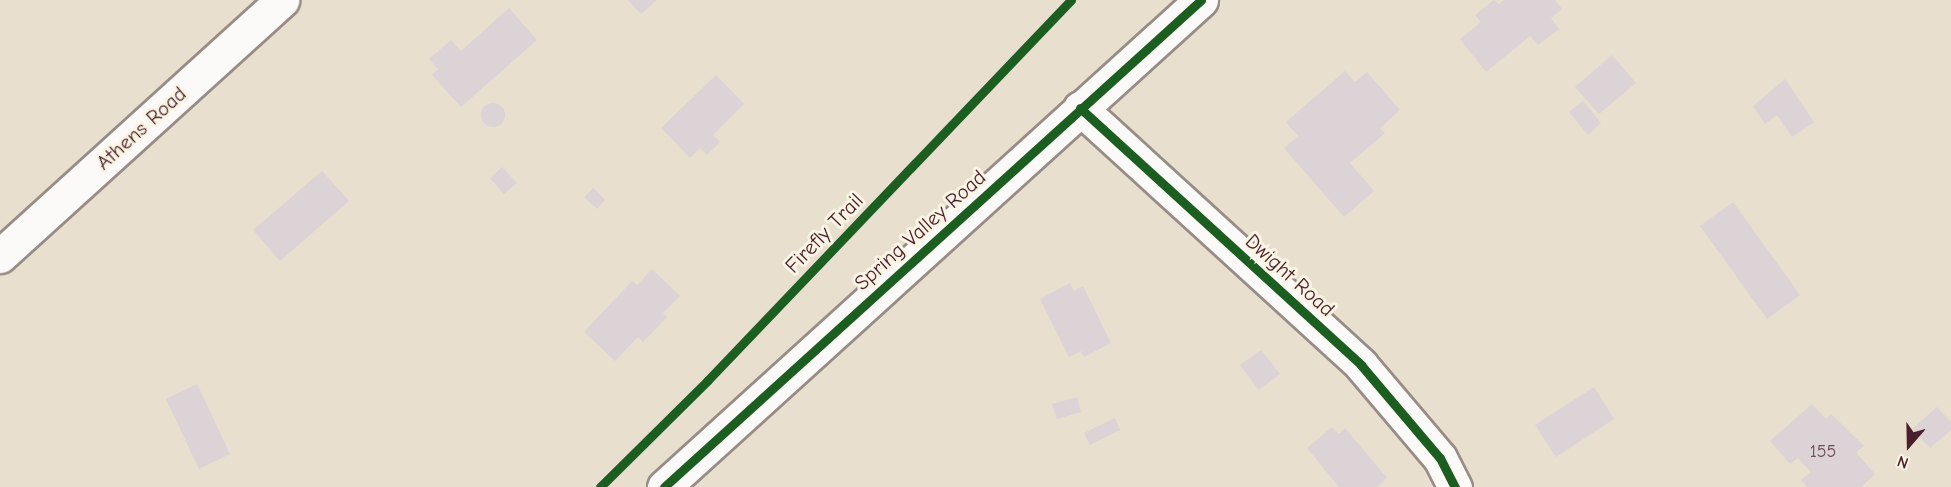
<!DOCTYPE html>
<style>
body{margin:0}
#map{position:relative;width:1951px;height:487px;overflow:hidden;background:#e8dfce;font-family:"Comic Neue",sans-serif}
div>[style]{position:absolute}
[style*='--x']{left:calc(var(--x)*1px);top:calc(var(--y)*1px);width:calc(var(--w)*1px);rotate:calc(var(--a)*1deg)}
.building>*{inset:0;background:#dbd3d6}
.round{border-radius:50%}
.roads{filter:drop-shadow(2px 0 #988c86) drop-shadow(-2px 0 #988c86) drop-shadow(0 2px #988c86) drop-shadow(0 -2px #988c86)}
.minor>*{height:33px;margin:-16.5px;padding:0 16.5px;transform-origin:16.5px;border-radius:16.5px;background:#fcfaf8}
.cycleway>*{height:9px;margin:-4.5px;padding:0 4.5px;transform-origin:4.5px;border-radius:4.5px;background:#1b5e20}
span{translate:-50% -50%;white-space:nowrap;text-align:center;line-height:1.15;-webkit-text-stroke:6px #fcf5e5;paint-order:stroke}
.number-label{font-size:18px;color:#6e4c56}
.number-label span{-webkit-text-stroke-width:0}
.street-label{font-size:21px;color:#4a1f2b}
.north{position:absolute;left:1879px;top:415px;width:60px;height:60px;-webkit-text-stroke:4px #fcf5e5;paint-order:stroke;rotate:200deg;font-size:16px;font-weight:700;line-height:24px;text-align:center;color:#4a1f2b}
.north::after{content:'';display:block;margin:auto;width:21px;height:27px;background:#4a1f2b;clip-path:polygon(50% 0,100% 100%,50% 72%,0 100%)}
</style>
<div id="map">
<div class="building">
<div style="clip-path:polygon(628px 0,657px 0,641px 14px)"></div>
<div style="clip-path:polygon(1494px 0,1499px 4px,1504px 0,1555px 0,1562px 9px,1551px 18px,1559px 29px,1538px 45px,1530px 36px,1486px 72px,1460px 39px,1481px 22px,1475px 15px)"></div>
<div style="clip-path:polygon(509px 8px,537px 40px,461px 107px,432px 75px,438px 69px,429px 59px,451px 40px,461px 51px)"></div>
<div style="clip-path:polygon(1612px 55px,1636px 83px,1599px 114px,1575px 87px)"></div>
<div style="clip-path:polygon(1345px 71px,1355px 82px,1367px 72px,1400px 110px,1380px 128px,1385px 133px,1350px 163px,1374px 191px,1344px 217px,1284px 148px,1298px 136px,1286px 122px)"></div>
<div style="clip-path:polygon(716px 75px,744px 104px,713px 135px,720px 142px,707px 155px,700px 148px,690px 158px,661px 128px)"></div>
<div style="clip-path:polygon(1785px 79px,1814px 122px,1792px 137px,1777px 115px,1765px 124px,1753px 106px)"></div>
<div style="clip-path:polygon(1583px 101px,1601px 123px,1588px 135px,1569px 112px)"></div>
<div class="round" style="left:481px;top:103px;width:24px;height:24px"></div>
<div style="clip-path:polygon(502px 167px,517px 183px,504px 194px,490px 178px)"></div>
<div style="clip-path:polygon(322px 171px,349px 201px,280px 261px,253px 230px)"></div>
<div style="clip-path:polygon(593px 188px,605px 200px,597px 209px,584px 197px)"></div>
<div style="clip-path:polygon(1733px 202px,1800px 295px,1767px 319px,1700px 226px)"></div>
<div style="clip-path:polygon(652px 269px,680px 296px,663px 313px,667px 317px,643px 342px,638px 337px,615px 361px,584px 332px,632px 281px,637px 285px)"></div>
<div style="clip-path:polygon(1070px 283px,1074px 291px,1083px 286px,1111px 343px,1084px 357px,1081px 351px,1069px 357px,1040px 299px)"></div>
<div style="clip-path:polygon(1261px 350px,1280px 374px,1259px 390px,1240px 365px)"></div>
<div style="clip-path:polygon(197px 384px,230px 454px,199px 469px,166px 399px)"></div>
<div style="clip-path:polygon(1594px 387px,1614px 419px,1556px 457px,1535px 425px)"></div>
<div style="clip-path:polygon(1077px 397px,1081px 412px,1057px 419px,1052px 404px)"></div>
<div style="clip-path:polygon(1812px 404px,1826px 419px,1831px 414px,1864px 446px,1856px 452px,1875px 474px,1861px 487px,1807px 487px,1801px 480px,1811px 472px,1798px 458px,1790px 464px,1770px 441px)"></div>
<div style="clip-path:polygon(1937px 407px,1951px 422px,1951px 430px,1930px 448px,1912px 429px)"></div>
<div style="clip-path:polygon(1115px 418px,1120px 430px,1090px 445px,1084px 433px)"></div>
<div style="clip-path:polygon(1332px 427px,1339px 434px,1345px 428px,1387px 478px,1376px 487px,1339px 487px,1307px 448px)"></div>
</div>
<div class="roads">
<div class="minor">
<div style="--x:1080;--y:108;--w:381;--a:42.4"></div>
<div style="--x:1361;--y:365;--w:122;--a:49.7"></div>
<div style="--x:1440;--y:458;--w:33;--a:63"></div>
<div style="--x:0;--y:256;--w:381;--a:-42.2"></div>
<div style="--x:664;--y:487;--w:725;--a:-42.2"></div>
</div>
</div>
<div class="cycleway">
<div style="--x:1080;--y:108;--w:381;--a:42.4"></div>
<div style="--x:1361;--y:365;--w:122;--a:49.7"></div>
<div style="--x:1440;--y:458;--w:33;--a:63"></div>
<div style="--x:600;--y:487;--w:151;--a:-44.7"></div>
<div style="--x:707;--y:381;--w:527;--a:-46.31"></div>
<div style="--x:664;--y:487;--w:725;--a:-42.2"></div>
</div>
<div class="number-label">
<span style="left:1823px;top:452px">155</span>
</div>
<div class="street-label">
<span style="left:141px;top:128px;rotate:-42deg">Athens Road</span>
<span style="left:920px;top:230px;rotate:-42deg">Spring Valley Road</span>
<span style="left:824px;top:233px;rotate:-46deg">Firefly Trail</span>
<span style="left:1290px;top:275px;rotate:42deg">Dwight Road</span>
</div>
<div class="north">N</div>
</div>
